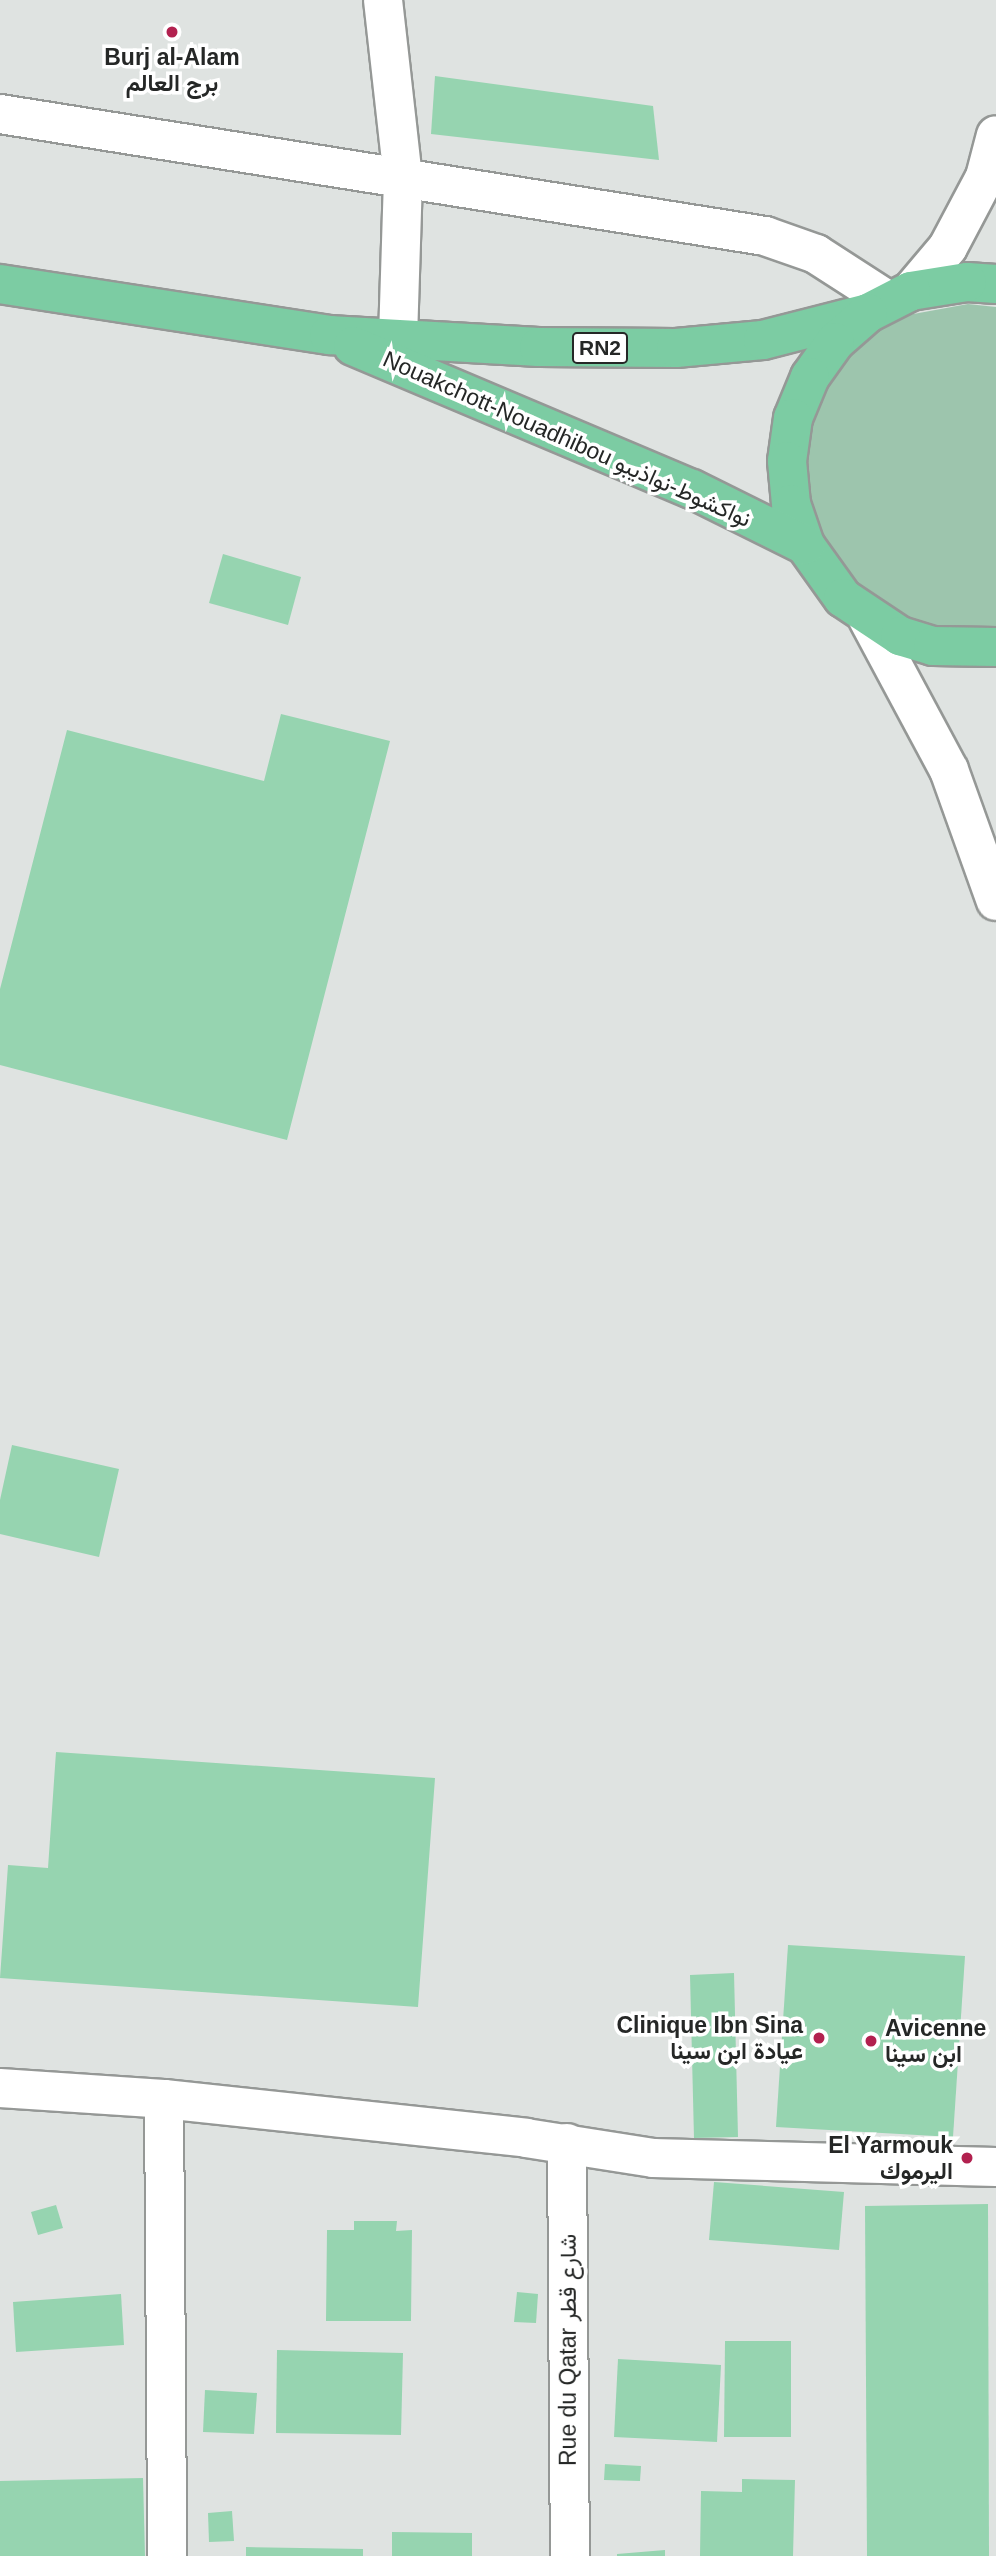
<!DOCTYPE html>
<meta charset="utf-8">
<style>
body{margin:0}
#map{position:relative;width:996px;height:2556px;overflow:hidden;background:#dfe3e1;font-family:Helvetica,Vazirmatn,sans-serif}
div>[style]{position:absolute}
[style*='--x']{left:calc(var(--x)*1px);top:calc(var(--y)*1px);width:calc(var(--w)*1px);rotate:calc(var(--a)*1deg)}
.green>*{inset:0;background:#9dc5ad}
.building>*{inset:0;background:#96d4b0}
.roads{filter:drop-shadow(2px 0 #959896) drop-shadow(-2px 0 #959896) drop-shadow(0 2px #959896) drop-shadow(0 -2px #959896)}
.minor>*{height:38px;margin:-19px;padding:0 19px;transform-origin:19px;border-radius:19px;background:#fff}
.tertiary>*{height:38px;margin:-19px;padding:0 19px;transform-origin:19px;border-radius:19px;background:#fff}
.trunk>*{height:38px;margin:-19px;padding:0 19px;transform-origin:19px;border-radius:19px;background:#7ccca3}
.dots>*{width:19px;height:19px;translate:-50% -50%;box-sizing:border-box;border:4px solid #fff;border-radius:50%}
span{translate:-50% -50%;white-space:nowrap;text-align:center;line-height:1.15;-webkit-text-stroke:7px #fff;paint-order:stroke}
.shield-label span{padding:2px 5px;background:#fff;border:2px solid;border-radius:5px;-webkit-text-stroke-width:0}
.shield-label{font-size:21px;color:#252726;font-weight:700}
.poi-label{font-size:23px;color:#252726;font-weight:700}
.right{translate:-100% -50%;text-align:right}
.left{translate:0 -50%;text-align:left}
.street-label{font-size:23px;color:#252726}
</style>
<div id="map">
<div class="green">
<div style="clip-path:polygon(968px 304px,996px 307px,996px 640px,947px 642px,829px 572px,798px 465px,821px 387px,846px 355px,879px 329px,908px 315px)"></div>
</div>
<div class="building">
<div style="clip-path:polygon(435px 76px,653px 106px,659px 160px,431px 134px)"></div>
<div style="clip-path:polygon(223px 554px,301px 577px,288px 625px,209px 603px)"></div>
<div style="clip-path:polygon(281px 714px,390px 741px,287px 1140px,0 1065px,0 989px,67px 730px,264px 781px)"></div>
<div style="clip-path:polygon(12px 1445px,119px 1469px,99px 1557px,0 1534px,0 1500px)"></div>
<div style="clip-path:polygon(56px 1752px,435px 1778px,418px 2007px,0 1978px,8px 1865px,48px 1868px)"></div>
<div style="clip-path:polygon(788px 1945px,965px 1956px,953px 2137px,776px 2127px)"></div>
<div style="clip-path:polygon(734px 1973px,738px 2137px,694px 2138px,690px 1975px)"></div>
<div style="clip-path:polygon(714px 2182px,844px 2192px,839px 2250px,709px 2240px)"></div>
<div style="clip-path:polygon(988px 2204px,989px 2556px,867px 2556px,865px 2206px)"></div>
<div style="clip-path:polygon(56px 2205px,63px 2228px,38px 2235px,31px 2212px)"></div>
<div style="clip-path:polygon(354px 2221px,397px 2221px,396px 2231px,412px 2230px,411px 2321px,326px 2321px,327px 2230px,354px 2230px)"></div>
<div style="clip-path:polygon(517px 2292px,538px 2294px,536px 2323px,514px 2322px)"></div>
<div style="clip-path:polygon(121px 2294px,124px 2345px,16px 2352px,13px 2302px)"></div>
<div style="clip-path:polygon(725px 2341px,791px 2341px,791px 2437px,724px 2437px)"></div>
<div style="clip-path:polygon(277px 2350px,403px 2353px,401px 2435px,276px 2433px)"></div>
<div style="clip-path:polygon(618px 2359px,721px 2365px,717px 2442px,614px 2437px)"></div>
<div style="clip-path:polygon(205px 2390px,257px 2393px,254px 2434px,203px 2432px)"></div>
<div style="clip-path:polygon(605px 2464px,641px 2466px,640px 2481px,604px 2480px)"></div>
<div style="clip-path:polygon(143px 2478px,145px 2556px,0 2556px,0 2481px)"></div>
<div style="clip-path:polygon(742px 2479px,795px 2480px,793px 2556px,700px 2556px,701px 2491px,742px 2492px)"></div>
<div style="clip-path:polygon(232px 2511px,234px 2541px,209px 2542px,208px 2513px)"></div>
<div style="clip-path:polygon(392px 2532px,472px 2533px,472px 2556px,392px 2556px)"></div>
<div style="clip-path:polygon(246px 2547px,363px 2549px,363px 2556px,246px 2556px)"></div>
<div style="clip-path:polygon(665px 2550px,665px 2556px,617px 2556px,617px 2554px)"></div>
</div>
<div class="roads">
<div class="minor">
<div style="--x:383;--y:0;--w:180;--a:83.6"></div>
<div style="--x:403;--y:179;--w:160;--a:91.8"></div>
<div style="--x:0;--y:114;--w:775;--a:9.06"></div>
<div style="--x:765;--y:236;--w:54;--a:19.4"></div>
<div style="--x:816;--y:254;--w:87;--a:32.8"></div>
<div style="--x:0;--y:2088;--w:164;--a:3.8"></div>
<div style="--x:164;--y:2099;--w:364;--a:6.1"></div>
<div style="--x:526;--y:2138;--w:129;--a:8.9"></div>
<div style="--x:653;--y:2158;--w:343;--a:1.5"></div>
<div style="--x:164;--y:2099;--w:457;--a:89.6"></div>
<div style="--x:567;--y:2143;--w:413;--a:89.6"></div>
</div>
<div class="tertiary">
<div style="--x:911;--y:291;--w:57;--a:-49.9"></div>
<div style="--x:948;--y:247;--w:79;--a:-62.1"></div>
<div style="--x:985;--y:177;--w:43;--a:-75.3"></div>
<div style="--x:868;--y:619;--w:171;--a:61.8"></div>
<div style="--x:949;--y:770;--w:139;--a:70.3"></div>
</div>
<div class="trunk">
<div style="--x:0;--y:284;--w:333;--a:8.8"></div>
<div style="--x:329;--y:335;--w:210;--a:3.3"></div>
<div style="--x:539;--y:347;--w:137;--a:0.4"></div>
<div style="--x:676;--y:348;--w:87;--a:-5.3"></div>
<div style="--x:763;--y:340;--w:108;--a:-14.4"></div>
<div style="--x:996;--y:284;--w:29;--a:-176"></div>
<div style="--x:967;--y:282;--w:57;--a:170.9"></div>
<div style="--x:911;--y:291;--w:48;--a:152.9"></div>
<div style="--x:868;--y:313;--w:44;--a:138.7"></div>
<div style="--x:835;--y:342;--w:43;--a:125.5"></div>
<div style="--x:810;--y:377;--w:44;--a:112.5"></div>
<div style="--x:793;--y:418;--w:43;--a:97.9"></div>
<div style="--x:787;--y:461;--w:43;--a:84.7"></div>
<div style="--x:791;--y:504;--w:43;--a:71.1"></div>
<div style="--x:805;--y:545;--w:65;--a:54.4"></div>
<div style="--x:843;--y:598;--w:69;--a:33.7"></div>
<div style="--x:900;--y:636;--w:34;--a:17"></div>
<div style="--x:933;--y:646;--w:63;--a:0.9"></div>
<div style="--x:353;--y:346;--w:368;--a:22.9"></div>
<div style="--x:692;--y:489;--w:126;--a:26.4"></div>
</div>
</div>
<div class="dots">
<div style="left:172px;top:32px;background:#b2214f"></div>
<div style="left:819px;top:2038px;background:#b2214f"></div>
<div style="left:871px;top:2041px;background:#b2214f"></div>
<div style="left:967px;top:2158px;background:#b2214f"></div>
</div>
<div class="shield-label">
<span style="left:600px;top:348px">RN2</span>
</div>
<div class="poi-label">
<span style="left:172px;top:70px">Burj al-Alam<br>برج العالم</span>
<span class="right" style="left:803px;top:2038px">Clinique Ibn Sina<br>عيادة ابن سينا</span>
<span class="left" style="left:885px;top:2041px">Avicenne<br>ابن سينا</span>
<span class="right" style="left:953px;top:2158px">El Yarmouk<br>اليرموك</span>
</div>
<div class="street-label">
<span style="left:567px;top:439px;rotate:24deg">Nouakchott-Nouadhibou نواكشوط-نواذيبو</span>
<span style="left:568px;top:2350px;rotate:-90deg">Rue du Qatar شارع قطر</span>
</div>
</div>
